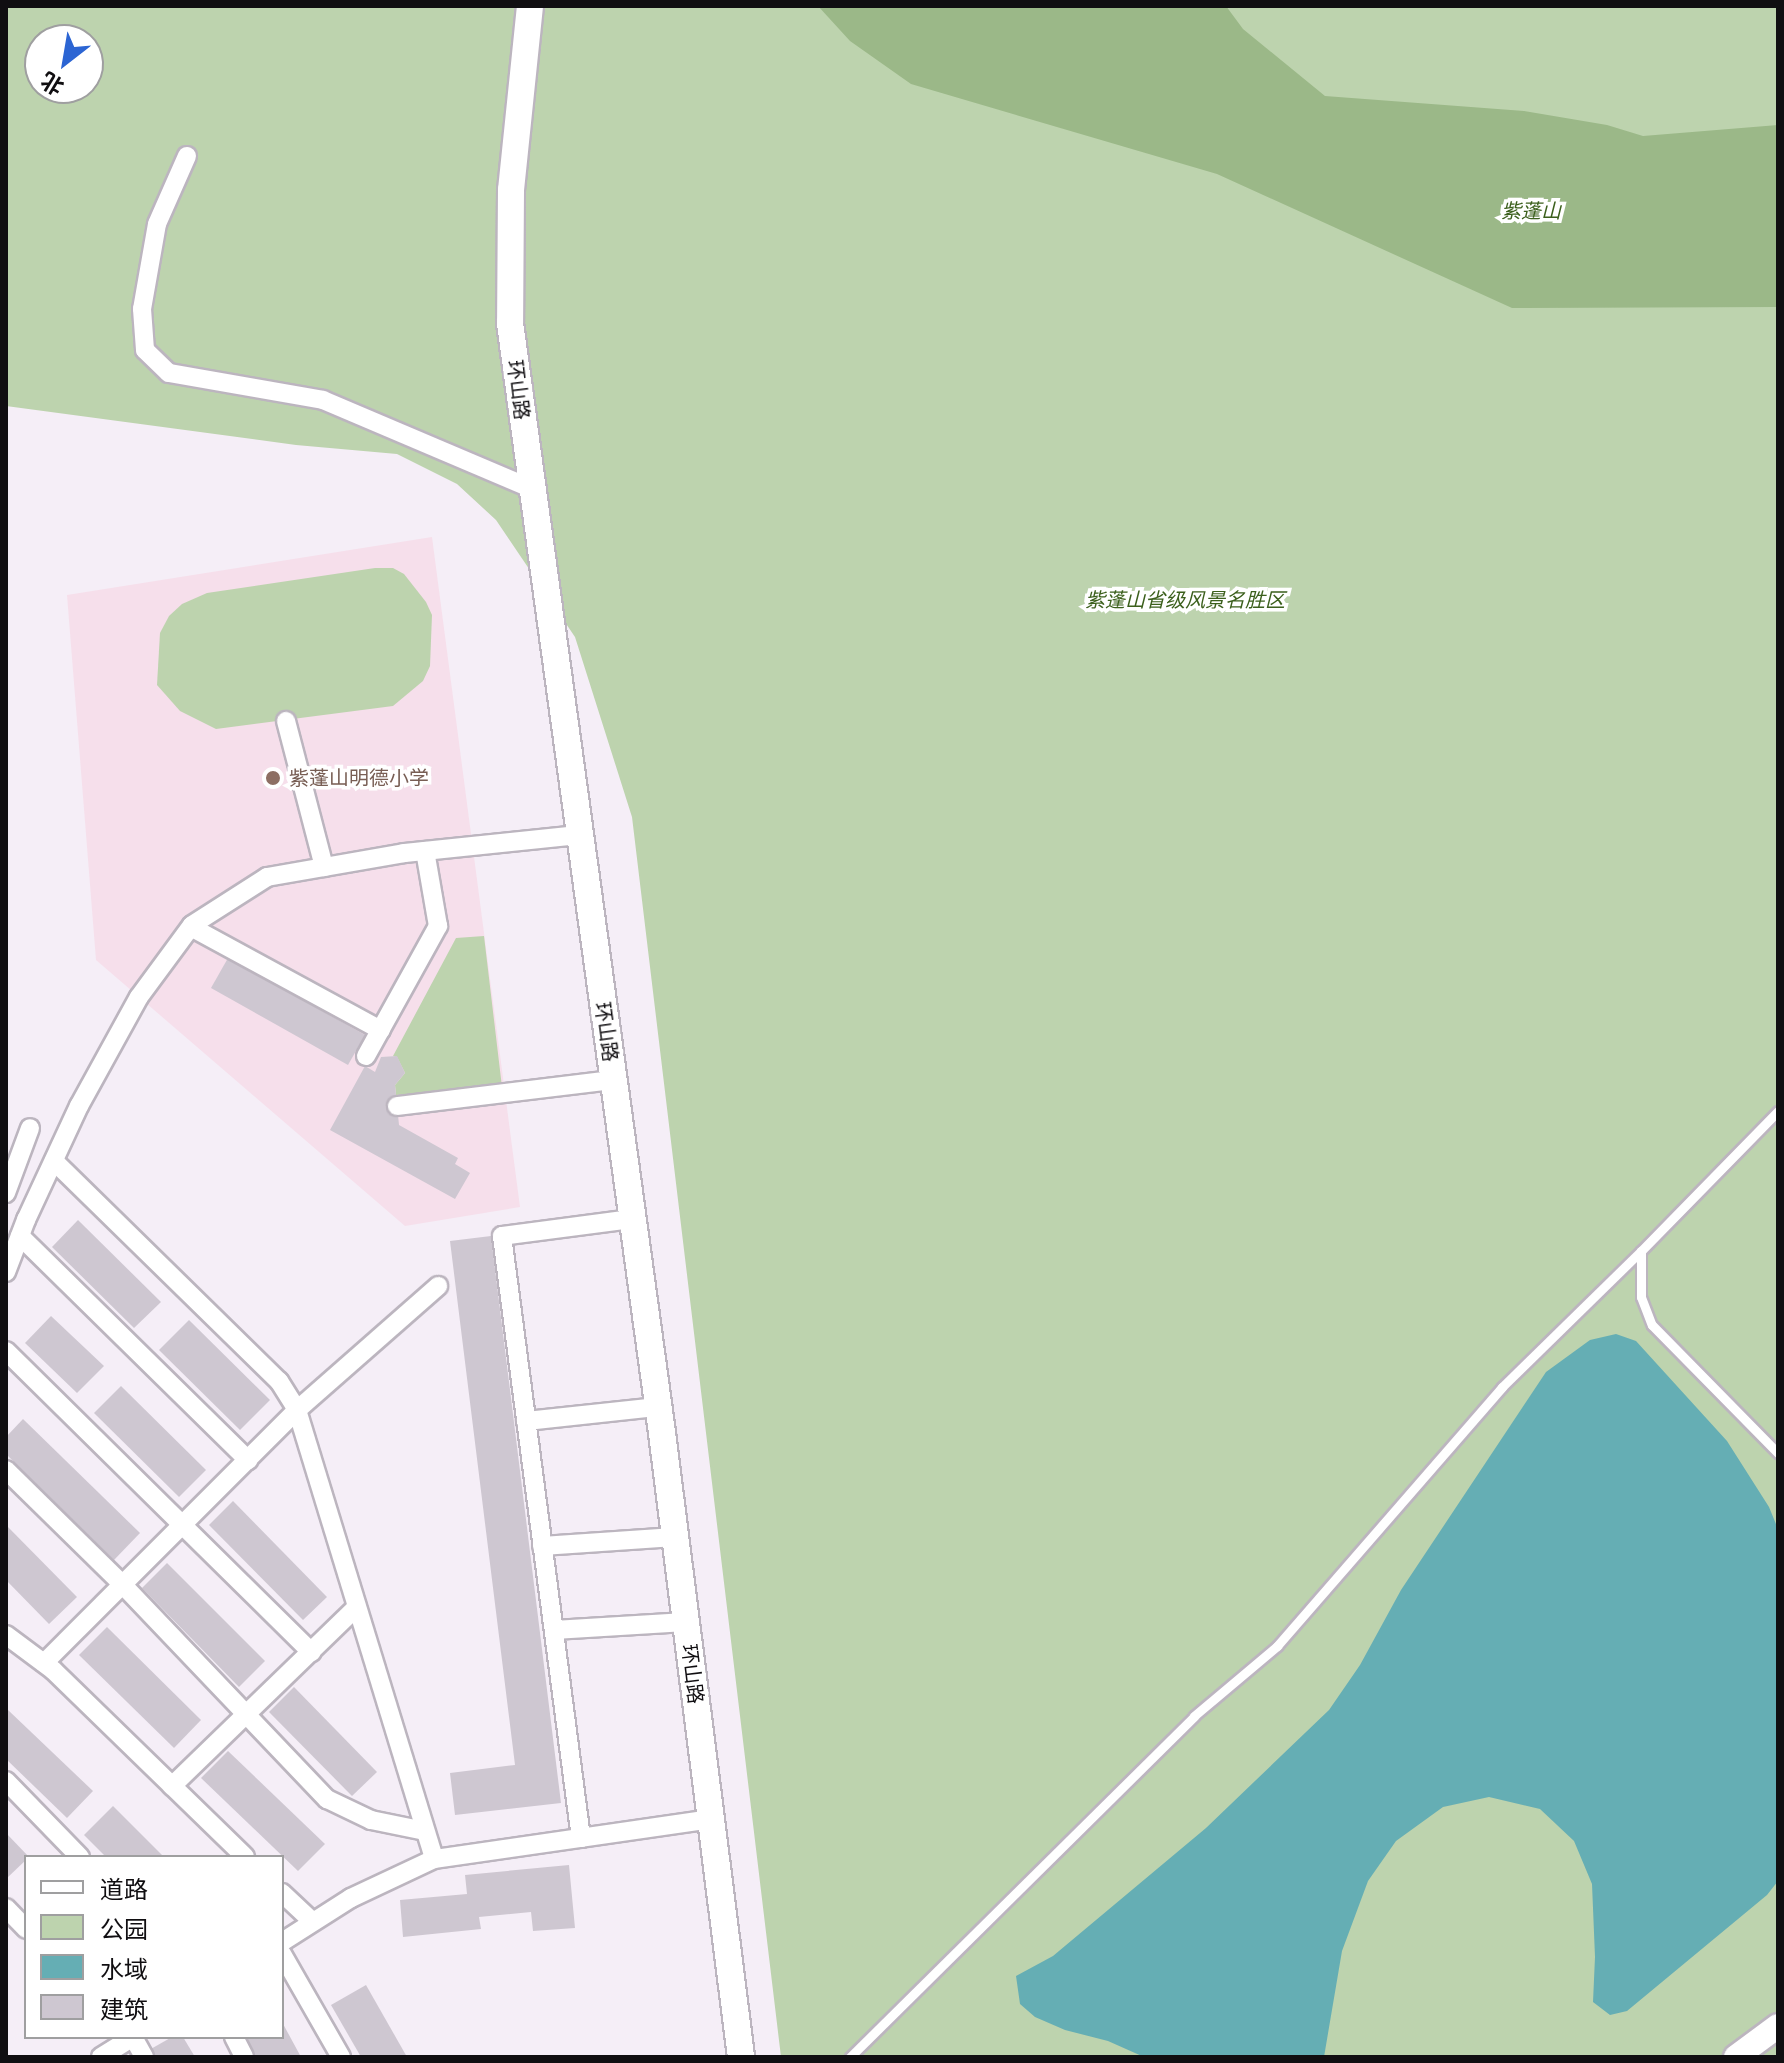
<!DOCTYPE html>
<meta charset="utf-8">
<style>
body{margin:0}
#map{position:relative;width:1784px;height:2063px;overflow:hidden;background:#f5eef7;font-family:"Times New Roman","Noto Sans SC",serif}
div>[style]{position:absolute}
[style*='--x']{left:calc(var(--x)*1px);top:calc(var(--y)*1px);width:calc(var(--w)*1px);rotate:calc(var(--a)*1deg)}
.education>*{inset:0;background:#f6dfeb}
.green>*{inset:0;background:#bdd3ae}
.forest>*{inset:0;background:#9bb888}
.water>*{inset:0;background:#65aeb4}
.building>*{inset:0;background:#cec7d1}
.roads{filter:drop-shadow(2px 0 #bcb5bf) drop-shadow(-2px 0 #bcb5bf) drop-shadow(0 2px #bcb5bf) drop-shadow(0 -2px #bcb5bf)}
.service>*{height:9px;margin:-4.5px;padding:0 4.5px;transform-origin:4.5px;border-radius:4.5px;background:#fff}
.minor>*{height:18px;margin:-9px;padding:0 9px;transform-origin:9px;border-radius:9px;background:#fff}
.tertiary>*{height:24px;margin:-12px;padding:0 12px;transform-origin:12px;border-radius:12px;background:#fff}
.secondary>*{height:26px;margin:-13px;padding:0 13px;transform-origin:13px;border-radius:13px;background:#fff}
.dots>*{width:22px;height:22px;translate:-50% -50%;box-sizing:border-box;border:4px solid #fff;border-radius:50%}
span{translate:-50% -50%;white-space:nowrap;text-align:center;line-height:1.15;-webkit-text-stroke:7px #fff;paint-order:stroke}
.park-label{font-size:20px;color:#3c601d;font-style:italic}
.street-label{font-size:20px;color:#100e11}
.education-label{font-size:20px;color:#785e54}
.left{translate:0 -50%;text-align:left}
.frame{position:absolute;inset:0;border:8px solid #100e11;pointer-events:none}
.legend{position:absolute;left:24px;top:1855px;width:260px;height:184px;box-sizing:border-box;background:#fff;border:2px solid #9f9fa0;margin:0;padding:10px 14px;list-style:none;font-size:24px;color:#100e11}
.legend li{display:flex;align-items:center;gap:16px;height:40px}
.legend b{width:40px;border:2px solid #9f9fa0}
.north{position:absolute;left:24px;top:24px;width:80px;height:80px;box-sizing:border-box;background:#fff;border:2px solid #9f9fa0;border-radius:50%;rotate:211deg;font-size:22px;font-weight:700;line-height:32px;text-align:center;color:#100e11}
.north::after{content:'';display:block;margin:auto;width:28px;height:36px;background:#2c65d3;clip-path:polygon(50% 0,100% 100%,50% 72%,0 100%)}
</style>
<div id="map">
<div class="education">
<div style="clip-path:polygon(432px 537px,520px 1207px,405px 1226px,96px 960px,67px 595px)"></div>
</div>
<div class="green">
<div style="clip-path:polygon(evenodd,6px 6px,1778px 6px,1778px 2057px,781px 2057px,632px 817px,575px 637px,496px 520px,457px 484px,397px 454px,296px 445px,6px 406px,6px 6px,40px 40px,88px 40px,88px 88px,40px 88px,40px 40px)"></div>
<div style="clip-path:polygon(375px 568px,393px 568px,404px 574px,426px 602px,432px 615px,430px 666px,423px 681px,393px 706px,216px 729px,180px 711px,157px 685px,160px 633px,169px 616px,182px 604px,207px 593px)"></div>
<div style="clip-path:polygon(484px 936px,502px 1087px,396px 1095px,395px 1085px,405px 1073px,397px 1057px,393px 1056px,456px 938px)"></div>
</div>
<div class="forest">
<div style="clip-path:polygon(818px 6px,1226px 6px,1243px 29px,1325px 96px,1524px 111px,1607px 125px,1643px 136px,1778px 125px,1778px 307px,1512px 308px,1217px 174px,911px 84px,850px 41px)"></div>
</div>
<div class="water">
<div style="clip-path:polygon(1616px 1334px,1636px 1341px,1727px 1441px,1769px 1507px,1778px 1529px,1778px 1881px,1767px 1895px,1627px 2011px,1610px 2015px,1593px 2002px,1595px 1957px,1592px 1884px,1574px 1841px,1540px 1809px,1489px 1797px,1443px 1807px,1396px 1841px,1368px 1881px,1342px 1951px,1324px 2057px,1144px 2057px,1108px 2041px,1065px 2030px,1035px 2017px,1020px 2004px,1016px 1976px,1053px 1956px,1206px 1828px,1329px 1710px,1360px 1665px,1401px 1590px,1546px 1372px,1590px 1340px)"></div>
</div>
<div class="building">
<div style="clip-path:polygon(228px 958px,365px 1035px,348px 1065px,211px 988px)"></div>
<div style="clip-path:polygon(397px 1056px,405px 1073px,395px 1085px,399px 1125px,458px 1158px,455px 1164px,470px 1173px,455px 1199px,330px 1130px,365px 1066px,375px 1072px,381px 1057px)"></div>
<div style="clip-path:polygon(78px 1220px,161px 1302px,134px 1328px,52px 1247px)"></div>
<div style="clip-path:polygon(491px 1236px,561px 1803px,455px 1815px,450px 1773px,515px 1765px,450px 1241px)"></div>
<div style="clip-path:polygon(51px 1316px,104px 1366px,77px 1393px,25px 1343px)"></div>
<div style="clip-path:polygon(189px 1320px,270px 1400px,240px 1430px,159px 1350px)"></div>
<div style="clip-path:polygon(121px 1386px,206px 1470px,179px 1497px,94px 1413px)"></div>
<div style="clip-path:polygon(23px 1419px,140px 1533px,114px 1560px,6px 1454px,6px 1437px)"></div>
<div style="clip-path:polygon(233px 1501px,327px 1597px,303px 1620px,209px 1525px)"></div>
<div style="clip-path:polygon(6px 1525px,77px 1597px,49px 1624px,6px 1580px)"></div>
<div style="clip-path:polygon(167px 1563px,265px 1661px,239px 1687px,142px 1588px)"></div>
<div style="clip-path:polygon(107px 1627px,201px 1720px,174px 1748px,79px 1655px)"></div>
<div style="clip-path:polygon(294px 1687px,377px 1772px,352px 1796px,269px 1712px)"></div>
<div style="clip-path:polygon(8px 1710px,93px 1791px,67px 1818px,6px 1759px)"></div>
<div style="clip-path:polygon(228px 1751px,325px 1844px,298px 1871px,201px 1778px)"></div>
<div style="clip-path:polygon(113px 1806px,164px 1857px,106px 1857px,84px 1835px)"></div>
<div style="clip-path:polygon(6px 1833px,29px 1857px,6px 1879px)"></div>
<div style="clip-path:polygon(569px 1865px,575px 1928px,533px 1931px,531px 1912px,479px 1917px,481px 1929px,403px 1937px,400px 1900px,467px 1894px,465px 1875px)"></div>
<div style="clip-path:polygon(366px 1985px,407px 2057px,361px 2057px,331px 2005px)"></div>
<div style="clip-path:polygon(282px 2022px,301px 2057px,255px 2057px,244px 2037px,282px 2037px)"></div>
<div style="clip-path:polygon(172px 2037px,183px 2037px,195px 2057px,154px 2057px,149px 2050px)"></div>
</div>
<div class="roads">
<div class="service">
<div style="--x:1778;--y:1111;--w:196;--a:134.4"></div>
<div style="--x:1641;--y:1251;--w:46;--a:90"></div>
<div style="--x:1641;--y:1297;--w:30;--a:69"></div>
<div style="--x:1652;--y:1325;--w:180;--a:45.5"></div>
<div style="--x:850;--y:2057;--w:484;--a:-44.7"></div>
<div style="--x:1194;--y:1716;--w:109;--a:-40.1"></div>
<div style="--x:1277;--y:1646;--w:343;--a:-49"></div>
<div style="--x:1502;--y:1387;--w:194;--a:-44.4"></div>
</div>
<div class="minor">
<div style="--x:187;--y:156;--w:74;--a:113.8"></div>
<div style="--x:157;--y:224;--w:86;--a:100"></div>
<div style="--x:142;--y:309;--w:41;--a:85.8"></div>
<div style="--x:145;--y:350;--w:33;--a:44"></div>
<div style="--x:169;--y:373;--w:156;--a:9.9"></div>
<div style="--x:323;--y:400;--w:225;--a:23"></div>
<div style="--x:286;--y:721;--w:151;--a:75.4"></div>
<div style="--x:191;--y:927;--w:216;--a:28.5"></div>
<div style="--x:366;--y:1056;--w:149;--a:-61"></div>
<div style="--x:438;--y:926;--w:76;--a:-99.8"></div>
<div style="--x:397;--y:1106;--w:218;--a:-6.9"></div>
<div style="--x:54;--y:1161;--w:315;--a:44.4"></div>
<div style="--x:279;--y:1381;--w:34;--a:58"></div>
<div style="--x:297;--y:1410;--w:469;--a:73"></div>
<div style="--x:6;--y:1193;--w:69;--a:-69.7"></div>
<div style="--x:20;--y:1236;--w:320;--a:44.5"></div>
<div style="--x:6;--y:1272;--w:56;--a:-69"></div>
<div style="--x:26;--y:1220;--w:126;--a:-65.1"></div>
<div style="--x:79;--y:1106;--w:124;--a:-61.2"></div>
<div style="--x:139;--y:997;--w:89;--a:-53.6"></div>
<div style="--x:192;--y:925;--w:89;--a:-32.6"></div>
<div style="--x:267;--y:877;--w:139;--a:-9.9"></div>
<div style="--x:404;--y:853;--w:176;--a:-5.9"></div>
<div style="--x:6;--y:1351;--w:429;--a:44.6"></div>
<div style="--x:526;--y:1421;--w:133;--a:-6.1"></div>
<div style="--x:6;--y:1470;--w:164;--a:44.5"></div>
<div style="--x:123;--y:1585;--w:296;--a:46.4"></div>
<div style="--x:327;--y:1799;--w:49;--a:25.5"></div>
<div style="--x:371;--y:1820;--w:55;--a:11.5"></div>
<div style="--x:542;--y:1546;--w:133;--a:-3.9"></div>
<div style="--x:554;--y:1630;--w:132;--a:-3.5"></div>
<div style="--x:6;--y:1635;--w:59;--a:36.7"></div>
<div style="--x:53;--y:1670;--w:268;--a:44.2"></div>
<div style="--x:44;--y:1663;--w:358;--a:-45"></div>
<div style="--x:297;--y:1410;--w:188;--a:-41.3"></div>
<div style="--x:6;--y:1781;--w:106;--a:45.8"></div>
<div style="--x:172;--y:1786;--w:257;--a:-44.1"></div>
<div style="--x:581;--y:1838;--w:607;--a:-97.48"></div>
<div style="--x:502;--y:1236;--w:131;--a:-7.5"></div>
<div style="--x:282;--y:1893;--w:42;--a:43.1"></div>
<div style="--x:6;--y:1908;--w:29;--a:46"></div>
<div style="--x:282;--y:1942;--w:82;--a:-32.5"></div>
<div style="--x:351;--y:1898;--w:92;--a:-25.2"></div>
<div style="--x:434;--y:1859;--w:280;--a:-8.2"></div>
<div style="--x:282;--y:1954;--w:119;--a:60.2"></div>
<div style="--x:133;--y:2037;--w:23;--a:61"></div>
<div style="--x:234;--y:2037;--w:22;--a:63"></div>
<div style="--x:101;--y:2057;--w:38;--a:-32"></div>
</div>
<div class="tertiary">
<div style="--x:1736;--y:2057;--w:52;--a:-36.4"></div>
</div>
<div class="secondary">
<div style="--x:530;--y:6;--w:185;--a:95.9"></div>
<div style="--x:511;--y:190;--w:133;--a:90.4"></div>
<div style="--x:510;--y:323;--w:1120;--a:82.2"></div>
<div style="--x:662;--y:1433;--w:629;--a:82.78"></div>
</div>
</div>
<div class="dots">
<div style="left:273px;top:778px;background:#8d6e63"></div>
</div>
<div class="park-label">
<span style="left:1531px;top:211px">紫蓬山</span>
<span style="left:1185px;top:600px">紫蓬山省级风景名胜区</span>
</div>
<div class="street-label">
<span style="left:518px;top:390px;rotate:83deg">环山路</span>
<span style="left:606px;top:1032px;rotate:82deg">环山路</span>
<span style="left:692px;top:1674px;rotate:83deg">环山路</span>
</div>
<div class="education-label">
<span class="left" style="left:289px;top:778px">紫蓬山明德小学</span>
</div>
<div class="frame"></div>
<ul class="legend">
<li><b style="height:10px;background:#fff"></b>道路</li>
<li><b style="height:22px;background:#bdd3ae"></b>公园</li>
<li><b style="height:22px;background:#65aeb4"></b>水域</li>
<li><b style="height:22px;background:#cec7d1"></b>建筑</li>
</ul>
<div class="north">北</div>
</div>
